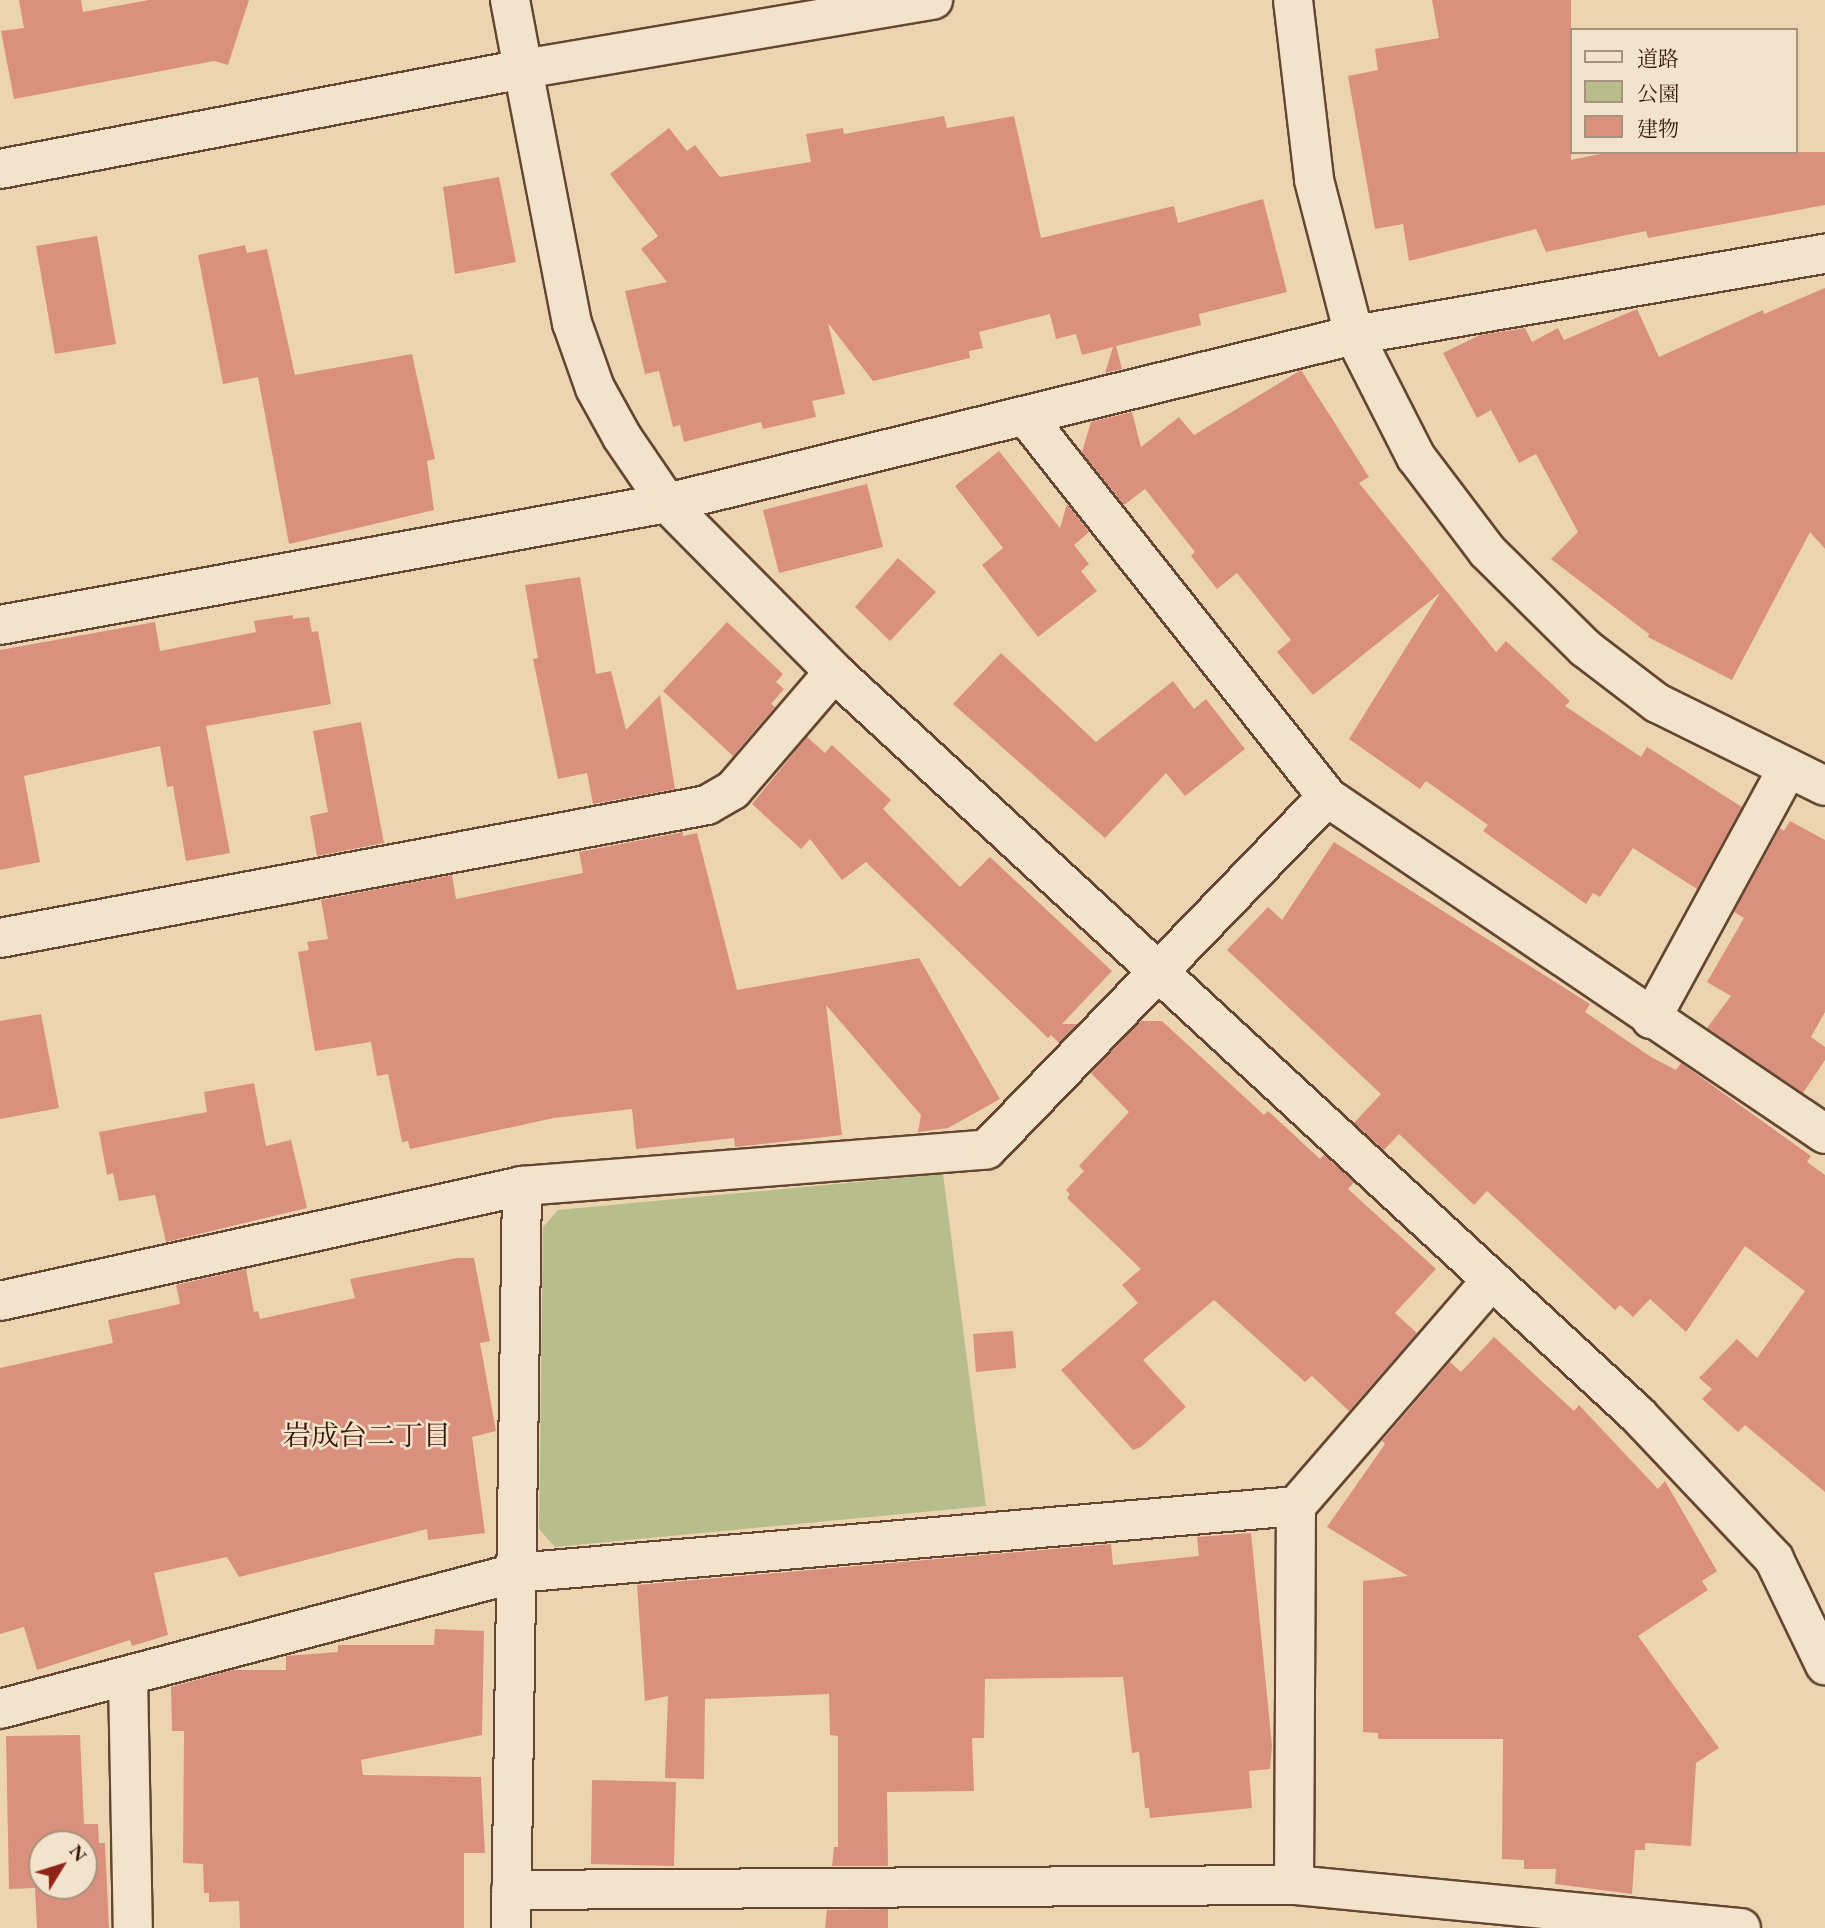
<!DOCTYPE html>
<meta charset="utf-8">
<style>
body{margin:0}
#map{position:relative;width:1825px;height:1928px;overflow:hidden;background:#edd4b1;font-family:"EB Garamond","Noto Serif JP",serif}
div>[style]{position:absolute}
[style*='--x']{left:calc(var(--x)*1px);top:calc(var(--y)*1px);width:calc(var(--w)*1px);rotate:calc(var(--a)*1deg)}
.green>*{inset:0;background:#b8bd8c}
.building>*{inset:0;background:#d9917d}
.roads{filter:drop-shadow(2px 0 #644632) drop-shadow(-2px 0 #644632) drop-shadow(0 2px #644632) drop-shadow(0 -2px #644632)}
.minor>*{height:38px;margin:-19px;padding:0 19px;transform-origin:19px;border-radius:19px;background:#f3e3cc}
.tertiary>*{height:38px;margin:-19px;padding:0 19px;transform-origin:19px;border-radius:19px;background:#f3e3cc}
span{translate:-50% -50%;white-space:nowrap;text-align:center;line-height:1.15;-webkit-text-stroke:5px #f3e3cc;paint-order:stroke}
.neighbourhood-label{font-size:28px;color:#371607}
.legend{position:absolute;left:1570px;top:28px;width:228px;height:126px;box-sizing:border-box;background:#f3e3cc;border:2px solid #a8917d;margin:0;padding:9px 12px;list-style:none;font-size:21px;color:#371607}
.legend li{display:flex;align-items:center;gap:14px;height:35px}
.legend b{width:35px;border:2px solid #a8917d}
.north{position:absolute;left:28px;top:1830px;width:70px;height:70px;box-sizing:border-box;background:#f3e3cc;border:2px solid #a8917d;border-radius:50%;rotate:52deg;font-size:19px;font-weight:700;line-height:28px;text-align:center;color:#371607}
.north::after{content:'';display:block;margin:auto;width:24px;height:32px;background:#8f2418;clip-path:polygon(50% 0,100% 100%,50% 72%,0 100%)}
</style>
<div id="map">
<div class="green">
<div style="clip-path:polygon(943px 1174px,986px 1506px,555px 1547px,539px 1529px,543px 1227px,558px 1210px)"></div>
</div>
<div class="building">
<div style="clip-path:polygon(19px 0,81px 0,83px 12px,149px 0,249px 0,228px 65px,214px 61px,14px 99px,1px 31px,24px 28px)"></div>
<div style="clip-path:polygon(1432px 0,1571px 0,1571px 160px,1610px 152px,1825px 152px,1825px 205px,1648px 238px,1646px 231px,1546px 252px,1536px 229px,1409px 261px,1403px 224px,1375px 229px,1348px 76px,1378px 70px,1375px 49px,1439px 38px)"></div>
<div style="clip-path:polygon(944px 116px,947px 128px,1014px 116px,1041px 238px,1174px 206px,1178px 223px,1263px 199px,1287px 292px,1199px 314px,1201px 325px,1116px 346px,1122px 369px,1105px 373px,1113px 347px,1082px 355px,1076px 334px,1056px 339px,1050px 314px,979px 332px,983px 348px,969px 351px,970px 358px,873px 381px,828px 323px,845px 394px,812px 401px,816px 417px,763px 429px,761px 422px,684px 442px,680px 425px,673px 427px,659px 371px,645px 374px,625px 291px,667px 282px,641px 249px,658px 236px,610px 174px,669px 128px,687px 151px,695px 145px,720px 177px,811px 162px,806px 134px,843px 128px,844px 134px)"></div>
<div style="clip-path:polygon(499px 177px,516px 262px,455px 274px,443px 187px)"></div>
<div style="clip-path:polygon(97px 236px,116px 344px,55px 354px,36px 246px)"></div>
<div style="clip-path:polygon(245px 245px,247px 253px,267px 249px,295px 375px,412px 354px,435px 459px,427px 461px,434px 510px,289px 544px,258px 377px,223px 384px,198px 255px)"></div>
<div style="clip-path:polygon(1825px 288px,1825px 549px,1810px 532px,1732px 680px,1648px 637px,1649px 634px,1551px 559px,1578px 532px,1536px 454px,1519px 463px,1491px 410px,1477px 418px,1443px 353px,1480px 335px,1525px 328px,1532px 342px,1558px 328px,1564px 340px,1637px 309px,1659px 357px,1763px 310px,1764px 314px)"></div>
<div style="clip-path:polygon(1301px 370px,1369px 477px,1359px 483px,1496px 652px,1506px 641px,1570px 701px,1565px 706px,1641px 757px,1647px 747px,1742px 807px,1697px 889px,1633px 848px,1600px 897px,1593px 893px,1586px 904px,1483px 831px,1488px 825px,1426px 781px,1420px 789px,1349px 739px,1440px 593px,1313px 695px,1277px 652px,1291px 640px,1237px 573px,1217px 589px,1191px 556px,1195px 552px,1145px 489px,1124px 505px,1082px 452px,1091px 422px,1132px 412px,1141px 447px,1179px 417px,1194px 435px)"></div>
<div style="clip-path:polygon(999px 451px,1060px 528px,1067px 504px,1089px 532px,1074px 545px,1089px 564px,1081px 571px,1097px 591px,1038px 637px,982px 565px,1003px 548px,955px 486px)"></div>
<div style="clip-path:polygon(867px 484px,883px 547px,779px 573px,763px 510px)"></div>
<div style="clip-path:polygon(898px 558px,936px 592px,890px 641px,855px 607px)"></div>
<div style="clip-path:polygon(580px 577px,596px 674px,611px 671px,626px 730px,660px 695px,675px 789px,593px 804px,587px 773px,558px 779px,533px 659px,538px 658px,525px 585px)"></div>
<div style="clip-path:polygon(293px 615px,293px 619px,309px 617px,312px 632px,318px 631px,331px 704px,206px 726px,230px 853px,186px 861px,173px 786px,167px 787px,160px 746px,24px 776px,40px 862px,0 870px,0 650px,155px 622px,160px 651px,256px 632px,254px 621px)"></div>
<div style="clip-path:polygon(727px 622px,783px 674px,776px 682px,784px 689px,771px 704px,775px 707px,733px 756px,663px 691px)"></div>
<div style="clip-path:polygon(1001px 653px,1096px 742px,1173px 681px,1194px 709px,1206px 699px,1245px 749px,1185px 796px,1166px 773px,1105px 838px,953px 704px)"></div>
<div style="clip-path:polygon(361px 722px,384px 843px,317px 856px,310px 816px,328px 812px,313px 731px)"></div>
<div style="clip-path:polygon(807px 737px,825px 753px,832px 745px,891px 800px,883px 809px,960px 887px,990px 857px,1112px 971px,1062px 1024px,1078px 1024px,1059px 1043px,1051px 1035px,1048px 1038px,866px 862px,842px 880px,810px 839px,801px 849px,752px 804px)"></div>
<div style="clip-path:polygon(1790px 821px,1825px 840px,1825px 1012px,1811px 1037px,1825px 1047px,1825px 1060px,1803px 1093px,1707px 1028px,1731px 996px,1707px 982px,1744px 918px,1734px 912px,1780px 828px,1784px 831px)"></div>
<div style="clip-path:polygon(683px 832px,683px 836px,697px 833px,737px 990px,919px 958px,1000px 1099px,948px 1128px,918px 1132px,921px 1115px,826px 1005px,842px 1135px,735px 1147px,734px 1138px,636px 1149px,632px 1109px,554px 1118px,410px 1149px,408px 1141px,402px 1142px,388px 1074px,377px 1076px,371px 1042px,315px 1051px,298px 952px,309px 950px,307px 942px,328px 939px,321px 900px,452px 875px,456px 899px,583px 873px,579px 852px)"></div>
<div style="clip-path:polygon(1334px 842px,1590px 1004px,1585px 1012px,1651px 1057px,1676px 1070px,1681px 1063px,1811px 1156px,1807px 1162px,1825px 1175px,1825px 1492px,1745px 1425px,1738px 1432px,1702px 1399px,1712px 1389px,1699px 1378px,1737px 1339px,1757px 1358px,1805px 1291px,1745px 1246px,1686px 1332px,1650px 1299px,1633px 1317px,1620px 1305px,1615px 1310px,1487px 1191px,1474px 1205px,1399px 1134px,1384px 1150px,1354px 1123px,1381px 1094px,1227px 950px,1268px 907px,1282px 920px)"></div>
<div style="clip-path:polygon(41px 1014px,59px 1108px,0 1119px,0 1021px)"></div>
<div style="clip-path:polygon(1141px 1021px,1162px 1021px,1264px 1115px,1268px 1111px,1320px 1159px,1324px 1155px,1354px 1182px,1348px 1189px,1436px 1269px,1395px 1313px,1417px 1333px,1349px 1411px,1312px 1376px,1305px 1382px,1214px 1300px,1143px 1360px,1186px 1407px,1141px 1447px,1133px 1450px,1061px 1370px,1138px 1303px,1122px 1285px,1141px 1269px,1067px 1198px,1070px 1194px,1066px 1190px,1084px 1171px,1079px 1166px,1129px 1112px,1091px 1073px)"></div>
<div style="clip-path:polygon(254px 1083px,266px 1146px,291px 1140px,307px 1208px,166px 1242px,155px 1195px,119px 1201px,113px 1173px,107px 1175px,99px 1132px,207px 1112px,204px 1092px)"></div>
<div style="clip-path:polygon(457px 1258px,474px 1258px,490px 1341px,480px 1343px,496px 1431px,472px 1437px,485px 1533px,428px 1540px,427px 1529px,239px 1577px,227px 1557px,154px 1573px,168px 1635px,132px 1646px,130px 1640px,37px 1670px,24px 1627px,0 1634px,0 1368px,113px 1343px,108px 1320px,180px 1304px,176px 1285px,246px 1269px,254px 1312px,258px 1311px,260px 1319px,355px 1298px,350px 1279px)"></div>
<div style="clip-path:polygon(1013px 1331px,1016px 1368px,976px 1372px,973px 1334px)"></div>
<div style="clip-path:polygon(1494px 1337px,1574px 1411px,1579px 1405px,1658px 1489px,1665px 1481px,1717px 1571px,1702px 1581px,1708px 1590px,1638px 1636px,1719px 1748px,1696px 1763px,1691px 1846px,1645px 1843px,1645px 1850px,1635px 1850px,1632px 1894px,1555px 1884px,1556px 1869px,1524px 1869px,1524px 1860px,1502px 1859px,1503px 1739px,1378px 1739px,1378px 1733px,1363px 1732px,1363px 1581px,1408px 1576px,1327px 1527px,1385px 1444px,1382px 1441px,1450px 1362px,1461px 1372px)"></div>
<div style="clip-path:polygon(1251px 1533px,1272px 1746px,1270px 1769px,1249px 1771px,1252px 1808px,1150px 1818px,1149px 1808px,1145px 1808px,1139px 1752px,1132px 1753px,1123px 1677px,985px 1679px,984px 1738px,972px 1738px,974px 1791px,887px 1792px,888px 1866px,832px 1866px,834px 1847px,838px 1847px,838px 1736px,830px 1735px,829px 1694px,705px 1699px,704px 1779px,665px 1778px,668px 1696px,645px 1701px,637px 1585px,1111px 1544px,1113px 1565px,1199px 1556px,1197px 1537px)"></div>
<div style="clip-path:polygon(435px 1629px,484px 1631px,482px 1735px,361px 1760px,363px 1775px,481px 1777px,485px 1853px,464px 1853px,464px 1928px,240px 1928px,239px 1901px,209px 1902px,209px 1893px,204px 1893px,203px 1864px,183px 1863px,184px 1731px,172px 1731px,171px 1687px,233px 1670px,286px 1670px,286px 1656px,338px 1652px,338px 1645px,434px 1645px)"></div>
<div style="clip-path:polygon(evenodd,80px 1735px,84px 1824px,98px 1824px,99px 1843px,105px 1843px,109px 1928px,37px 1928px,35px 1888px,9px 1889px,6px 1736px,80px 1735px,42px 1844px,84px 1844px,84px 1886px,42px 1886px,42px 1844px)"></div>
<div style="clip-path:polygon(592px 1780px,676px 1782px,674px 1866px,591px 1864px)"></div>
<div style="clip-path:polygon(888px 1909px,888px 1928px,825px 1928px,827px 1910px)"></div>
</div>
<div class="roads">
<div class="minor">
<div style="--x:1293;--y:0;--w:181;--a:83.3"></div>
<div style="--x:1314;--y:180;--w:160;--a:75.5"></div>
<div style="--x:1354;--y:335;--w:137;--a:63.1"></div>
<div style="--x:1416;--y:457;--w:118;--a:52.9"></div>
<div style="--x:1487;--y:551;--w:138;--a:44.7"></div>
<div style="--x:1585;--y:648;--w:91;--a:37.4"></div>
<div style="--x:1657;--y:703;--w:187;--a:26.3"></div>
<div style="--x:523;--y:69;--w:259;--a:79.1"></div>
<div style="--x:572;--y:323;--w:69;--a:70.5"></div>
<div style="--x:595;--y:388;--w:56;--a:61.1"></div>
<div style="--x:622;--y:437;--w:80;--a:55.7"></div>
<div style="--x:667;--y:503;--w:238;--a:45.3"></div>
<div style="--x:834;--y:672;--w:1095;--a:42.74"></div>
<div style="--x:1638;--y:1415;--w:198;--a:46.6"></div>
<div style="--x:1774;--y:1559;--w:118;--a:64.3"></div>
<div style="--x:1027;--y:418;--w:483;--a:51.6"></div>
<div style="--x:1327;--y:797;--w:601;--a:34.09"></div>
<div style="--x:0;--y:625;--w:678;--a:-10.37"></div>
<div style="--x:667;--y:503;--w:707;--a:-13.74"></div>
<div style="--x:1354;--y:335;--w:478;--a:-9.8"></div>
<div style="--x:0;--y:938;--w:719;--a:-10.65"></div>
<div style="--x:707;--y:805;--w:30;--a:-30"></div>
<div style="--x:733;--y:790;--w:155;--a:-49.4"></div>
<div style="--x:1651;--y:1019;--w:286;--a:-61.4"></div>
<div style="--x:0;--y:1301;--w:535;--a:-12.42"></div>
<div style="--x:522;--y:1186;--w:466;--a:-4.5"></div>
<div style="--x:987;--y:1149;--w:489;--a:-46"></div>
<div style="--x:128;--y:1677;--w:251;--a:88.9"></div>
<div style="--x:0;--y:1709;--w:534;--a:-14.77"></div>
<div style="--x:516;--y:1573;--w:783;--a:-4.91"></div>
<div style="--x:1296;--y:1506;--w:299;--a:-49.1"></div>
<div style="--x:1294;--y:1885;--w:379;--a:-89.7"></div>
<div style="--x:511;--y:1890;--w:783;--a:-0.37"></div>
<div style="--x:1294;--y:1885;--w:449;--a:5.5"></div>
<div style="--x:511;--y:1928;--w:742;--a:-89.15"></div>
</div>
<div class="tertiary">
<div style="--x:510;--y:0;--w:70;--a:79.3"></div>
<div style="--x:0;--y:169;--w:532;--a:-10.82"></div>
<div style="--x:523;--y:69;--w:416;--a:-9.6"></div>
</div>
</div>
<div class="neighbourhood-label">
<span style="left:367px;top:1435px">岩成台二丁目</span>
</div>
<ul class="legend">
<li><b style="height:9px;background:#f3e3cc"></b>道路</li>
<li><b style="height:19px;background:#b8bd8c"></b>公園</li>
<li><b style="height:19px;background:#d9917d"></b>建物</li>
</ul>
<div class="north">N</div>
</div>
